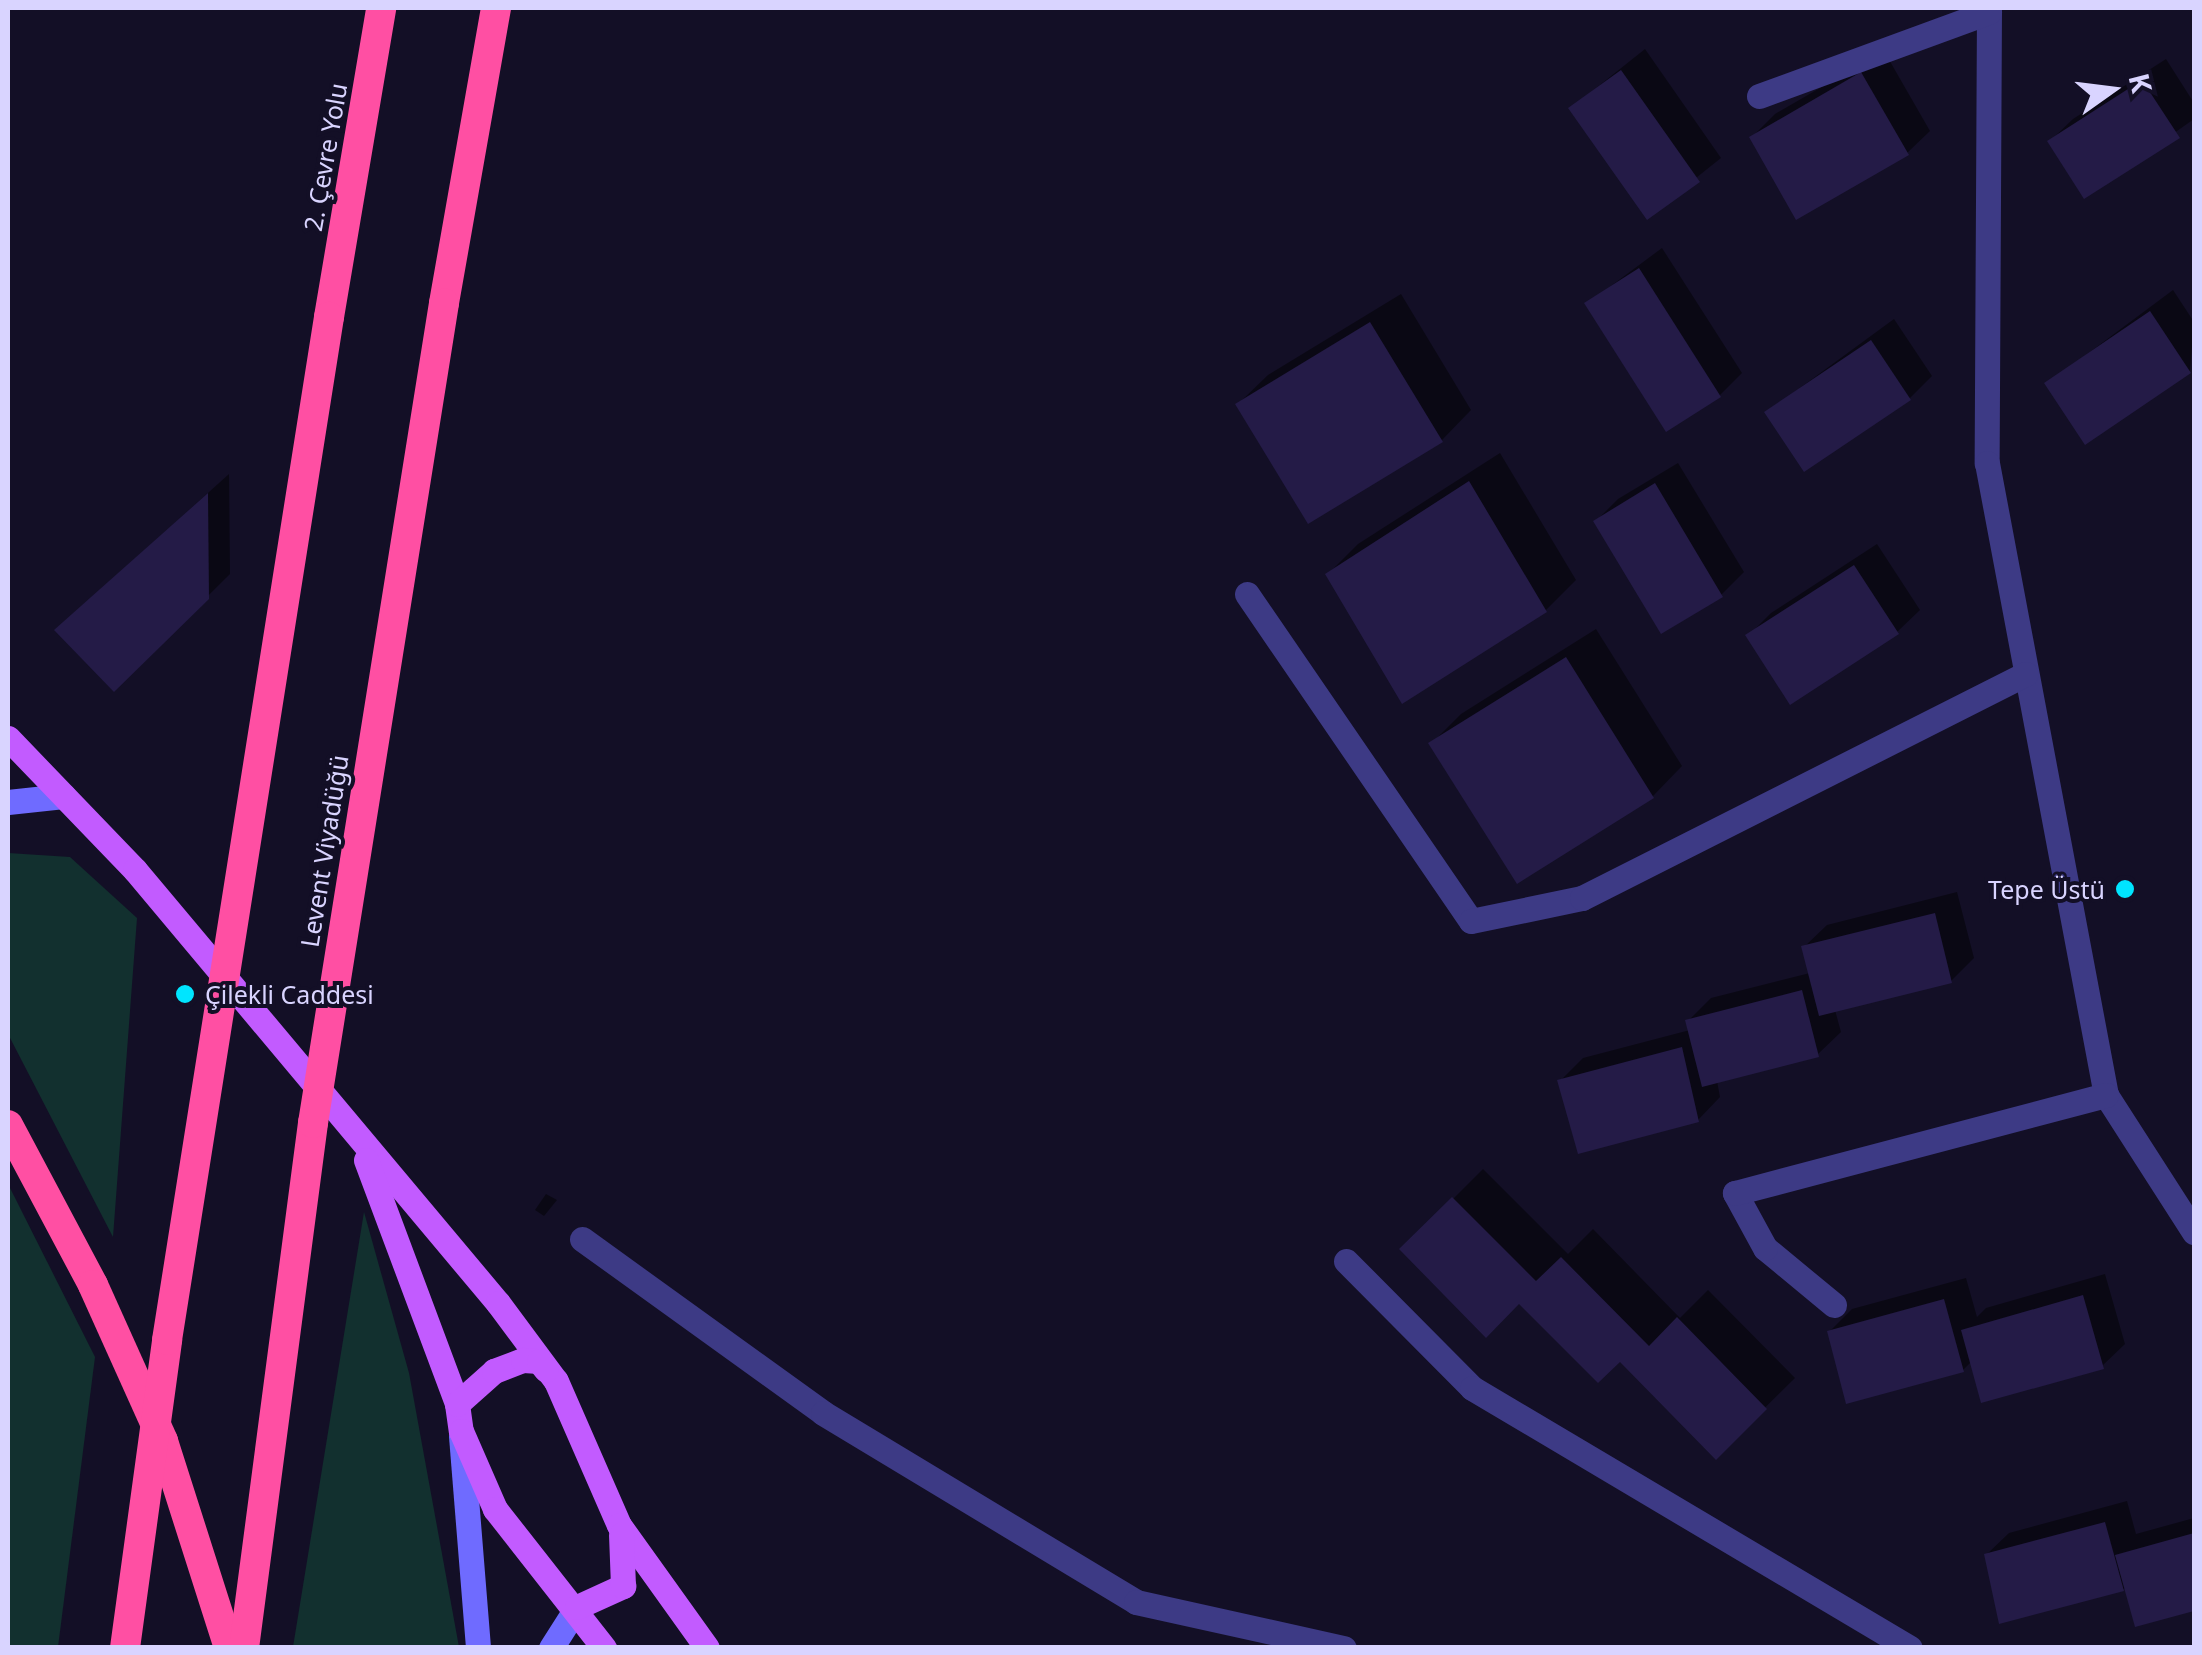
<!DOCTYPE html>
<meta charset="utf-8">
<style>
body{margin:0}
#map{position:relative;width:2202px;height:1655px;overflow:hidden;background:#130f26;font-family:"Noto Sans",sans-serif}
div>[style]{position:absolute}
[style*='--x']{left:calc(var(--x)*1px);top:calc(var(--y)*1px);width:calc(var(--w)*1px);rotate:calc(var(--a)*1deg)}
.green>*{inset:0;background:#12302f}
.shadow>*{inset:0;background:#0007}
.building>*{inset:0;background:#241b47}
.minor>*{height:25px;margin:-12.5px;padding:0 12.5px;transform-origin:12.5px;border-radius:12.5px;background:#3d3a85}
.secondary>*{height:25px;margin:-12.5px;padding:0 12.5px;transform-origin:12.5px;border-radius:12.5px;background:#6f6bff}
.primary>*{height:25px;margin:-12.5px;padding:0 12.5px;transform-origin:12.5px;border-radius:12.5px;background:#c25bff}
.motorway>*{height:30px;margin:-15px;padding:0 15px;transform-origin:15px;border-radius:15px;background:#ff4fa3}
.motorway-bridge>*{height:30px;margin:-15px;padding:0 15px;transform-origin:15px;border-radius:15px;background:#ff4fa3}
.dots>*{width:28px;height:28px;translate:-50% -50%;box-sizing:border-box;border:5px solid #130f26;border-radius:50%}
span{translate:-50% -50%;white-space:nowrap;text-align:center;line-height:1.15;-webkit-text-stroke:8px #130f26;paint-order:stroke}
.street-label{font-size:25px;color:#d9d4ff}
.poi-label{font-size:25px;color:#d9d4ff}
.right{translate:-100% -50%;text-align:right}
.left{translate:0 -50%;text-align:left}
.frame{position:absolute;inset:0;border:10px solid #d9d4ff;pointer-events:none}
.north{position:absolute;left:2062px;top:40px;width:100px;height:100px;-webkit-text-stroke:8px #130f26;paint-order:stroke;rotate:76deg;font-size:28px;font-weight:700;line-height:40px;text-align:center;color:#d9d4ff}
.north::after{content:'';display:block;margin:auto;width:35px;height:45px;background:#d9d4ff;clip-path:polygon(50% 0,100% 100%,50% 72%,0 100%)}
</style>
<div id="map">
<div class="green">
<div style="clip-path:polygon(8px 853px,70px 857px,137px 918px,113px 1237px,8px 1034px)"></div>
<div style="clip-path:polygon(8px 1184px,95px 1357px,58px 1647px,8px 1647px)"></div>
<div style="clip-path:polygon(364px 1212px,409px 1373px,459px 1647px,293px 1647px)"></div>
</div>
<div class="shadow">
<div style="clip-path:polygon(1645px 49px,1721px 158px,1647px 217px,1571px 108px)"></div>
<div style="clip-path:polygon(1884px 51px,1930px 131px,1907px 153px,1752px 137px,1775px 114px)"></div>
<div style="clip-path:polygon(2166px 59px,2194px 103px,2194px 119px,2085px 196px,2050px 141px,2073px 119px)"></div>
<div style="clip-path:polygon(1662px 248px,1742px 373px,1719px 396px,1588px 303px)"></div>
<div style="clip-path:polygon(2173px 290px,2194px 322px,2190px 371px,2047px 384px)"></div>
<div style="clip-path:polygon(1401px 294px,1471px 410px,1442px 440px,1238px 404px,1268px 375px)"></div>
<div style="clip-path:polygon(1894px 319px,1932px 376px,1910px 398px,1767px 412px)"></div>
<div style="clip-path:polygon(1500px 453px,1576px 580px,1546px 610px,1403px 700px,1328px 574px,1358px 544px)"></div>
<div style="clip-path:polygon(1678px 463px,1744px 572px,1721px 595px,1596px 521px,1618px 499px)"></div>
<div style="clip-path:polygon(229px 474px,230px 574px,114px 689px,80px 608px)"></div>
<div style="clip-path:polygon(1877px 544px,1920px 610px,1897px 632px,1749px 635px,1771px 613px)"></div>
<div style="clip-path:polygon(1596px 629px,1682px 766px,1653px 796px,1518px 881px,1431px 744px,1461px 714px)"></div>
<div style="clip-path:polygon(1957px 892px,1974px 958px,1951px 981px,1835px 1010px,1841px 1032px,1818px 1054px,1717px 1081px,1720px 1097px,1698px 1120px,1560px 1081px,1583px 1058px,1690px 1030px,1688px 1021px,1711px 998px,1810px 973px,1804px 947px,1827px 925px)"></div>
<div style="clip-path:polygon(1483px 1169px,1568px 1254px,1593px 1229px,1680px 1318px,1708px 1290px,1795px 1378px,1716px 1456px,1620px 1358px,1520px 1301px,1403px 1249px)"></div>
<div style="clip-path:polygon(546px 1194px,557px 1200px,544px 1216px,535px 1210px)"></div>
<div style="clip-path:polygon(2105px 1274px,2125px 1344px,2102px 1366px,1972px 1361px,1963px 1370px,1829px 1332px,1852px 1309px,1966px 1278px,1977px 1317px,1986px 1308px)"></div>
<div style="clip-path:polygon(2127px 1501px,2136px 1534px,2194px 1518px,2194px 1608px,2137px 1624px,2127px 1588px,2001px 1621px,1986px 1555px,2009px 1533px)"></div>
</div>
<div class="building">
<div style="clip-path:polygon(1621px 70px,1700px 182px,1647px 220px,1568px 108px)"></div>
<div style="clip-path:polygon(1861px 72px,1909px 155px,1796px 220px,1749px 137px)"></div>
<div style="clip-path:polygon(2142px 80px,2180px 138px,2084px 199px,2047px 141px)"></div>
<div style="clip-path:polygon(1639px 268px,1721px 397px,1666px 432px,1584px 303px)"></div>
<div style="clip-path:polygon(2150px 311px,2191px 373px,2085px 445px,2044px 383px)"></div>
<div style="clip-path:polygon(1370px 322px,1443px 442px,1308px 524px,1235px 404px)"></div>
<div style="clip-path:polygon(1871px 340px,1911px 400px,1804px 472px,1764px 412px)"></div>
<div style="clip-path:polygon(1469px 481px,1547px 612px,1402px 704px,1325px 574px)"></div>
<div style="clip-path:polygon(1655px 483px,1723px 597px,1661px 634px,1593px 521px)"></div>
<div style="clip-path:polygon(208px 493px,209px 599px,114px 692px,54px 630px)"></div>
<div style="clip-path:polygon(1854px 565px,1899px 634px,1790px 705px,1745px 635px)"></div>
<div style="clip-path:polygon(1566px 657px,1654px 798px,1517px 884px,1428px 743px)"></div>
<div style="clip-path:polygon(1935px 913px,1952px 983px,1819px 1016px,1801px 946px)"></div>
<div style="clip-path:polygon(1802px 990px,1819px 1057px,1702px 1087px,1685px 1020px)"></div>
<div style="clip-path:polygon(1682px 1047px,1699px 1122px,1578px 1154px,1557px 1080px)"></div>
<div style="clip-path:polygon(1452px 1197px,1536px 1281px,1561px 1257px,1649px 1346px,1677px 1317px,1767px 1409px,1716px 1460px,1620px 1362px,1598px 1383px,1519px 1304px,1486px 1338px,1399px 1249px)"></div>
<div style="clip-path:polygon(2083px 1295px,2104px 1369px,1981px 1403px,1961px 1330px)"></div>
<div style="clip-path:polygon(1944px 1299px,1964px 1372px,1846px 1404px,1827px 1331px)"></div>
<div style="clip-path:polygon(2105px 1522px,2124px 1591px,1999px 1624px,1984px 1554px)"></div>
<div style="clip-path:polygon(2194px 1533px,2194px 1611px,2135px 1627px,2115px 1555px)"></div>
</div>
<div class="minor">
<div style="--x:1989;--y:8;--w:455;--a:90.3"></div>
<div style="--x:1987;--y:463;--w:643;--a:79.34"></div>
<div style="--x:2106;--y:1095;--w:163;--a:57.3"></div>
<div style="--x:1759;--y:96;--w:245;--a:-20.1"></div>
<div style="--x:1247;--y:594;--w:396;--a:55.6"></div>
<div style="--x:1471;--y:921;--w:113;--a:-11.7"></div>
<div style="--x:1582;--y:898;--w:497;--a:-26.8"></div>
<div style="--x:582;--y:1239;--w:297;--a:35.8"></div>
<div style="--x:823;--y:1413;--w:366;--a:31.1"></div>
<div style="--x:1136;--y:1602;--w:213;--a:12.5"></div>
<div style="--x:1346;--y:1261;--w:179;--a:45.2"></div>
<div style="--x:1472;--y:1388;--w:509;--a:30.69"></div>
<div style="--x:1834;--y:1305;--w:89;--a:-140.4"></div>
<div style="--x:1765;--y:1248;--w:63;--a:-118.6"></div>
<div style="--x:1735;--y:1193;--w:384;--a:-14.8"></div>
</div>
<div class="secondary">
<div style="--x:8;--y:802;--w:56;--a:-6.1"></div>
<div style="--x:461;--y:1436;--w:213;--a:85.4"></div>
<div style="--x:551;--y:1648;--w:49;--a:-57.6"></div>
</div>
<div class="primary">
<div style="--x:8;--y:738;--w:183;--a:46.1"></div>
<div style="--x:135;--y:870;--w:565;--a:50.03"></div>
<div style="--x:498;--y:1303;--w:97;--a:53.4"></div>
<div style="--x:556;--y:1381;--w:157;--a:66.4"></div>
<div style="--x:619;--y:1525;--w:151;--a:54.4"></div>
<div style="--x:366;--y:1160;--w:260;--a:69.5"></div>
<div style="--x:457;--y:1404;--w:27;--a:82"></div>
<div style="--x:461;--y:1431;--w:85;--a:66.4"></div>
<div style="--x:495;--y:1509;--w:177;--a:51.9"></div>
<div style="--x:457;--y:1404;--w:50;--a:-41.7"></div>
<div style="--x:494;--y:1371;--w:31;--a:-21"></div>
<div style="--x:523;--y:1360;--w:16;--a:4"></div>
<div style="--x:539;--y:1361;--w:11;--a:52"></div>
<div style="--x:577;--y:1607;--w:51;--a:-24.5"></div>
<div style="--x:623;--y:1586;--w:51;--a:-92.2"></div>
</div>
<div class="motorway">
<div style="--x:444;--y:303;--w:300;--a:-80"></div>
<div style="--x:329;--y:317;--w:313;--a:-80.4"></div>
<div style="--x:8;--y:1125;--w:181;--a:62"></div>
<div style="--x:93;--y:1285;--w:171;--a:65.8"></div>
<div style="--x:163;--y:1441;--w:217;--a:72.3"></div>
</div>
<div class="motorway-bridge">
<div style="--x:125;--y:1648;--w:311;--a:-82.2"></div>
<div style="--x:167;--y:1340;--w:1036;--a:-81"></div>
<div style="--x:244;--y:1648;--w:530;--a:-82.51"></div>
<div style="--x:313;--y:1123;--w:830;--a:-80.92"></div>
</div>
<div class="dots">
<div style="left:2125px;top:889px;background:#00e5ff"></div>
<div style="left:185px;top:994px;background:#00e5ff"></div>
</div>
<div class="street-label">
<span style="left:325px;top:157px;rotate:-80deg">2. Çevre Yolu</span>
<span style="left:324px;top:851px;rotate:-81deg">Levent Viyadüğü</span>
</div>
<div class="poi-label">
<span class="right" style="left:2105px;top:889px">Tepe Üstü</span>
<span class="left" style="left:205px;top:994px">Çilekli Caddesi</span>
</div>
<div class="frame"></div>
<div class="north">K</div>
</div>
